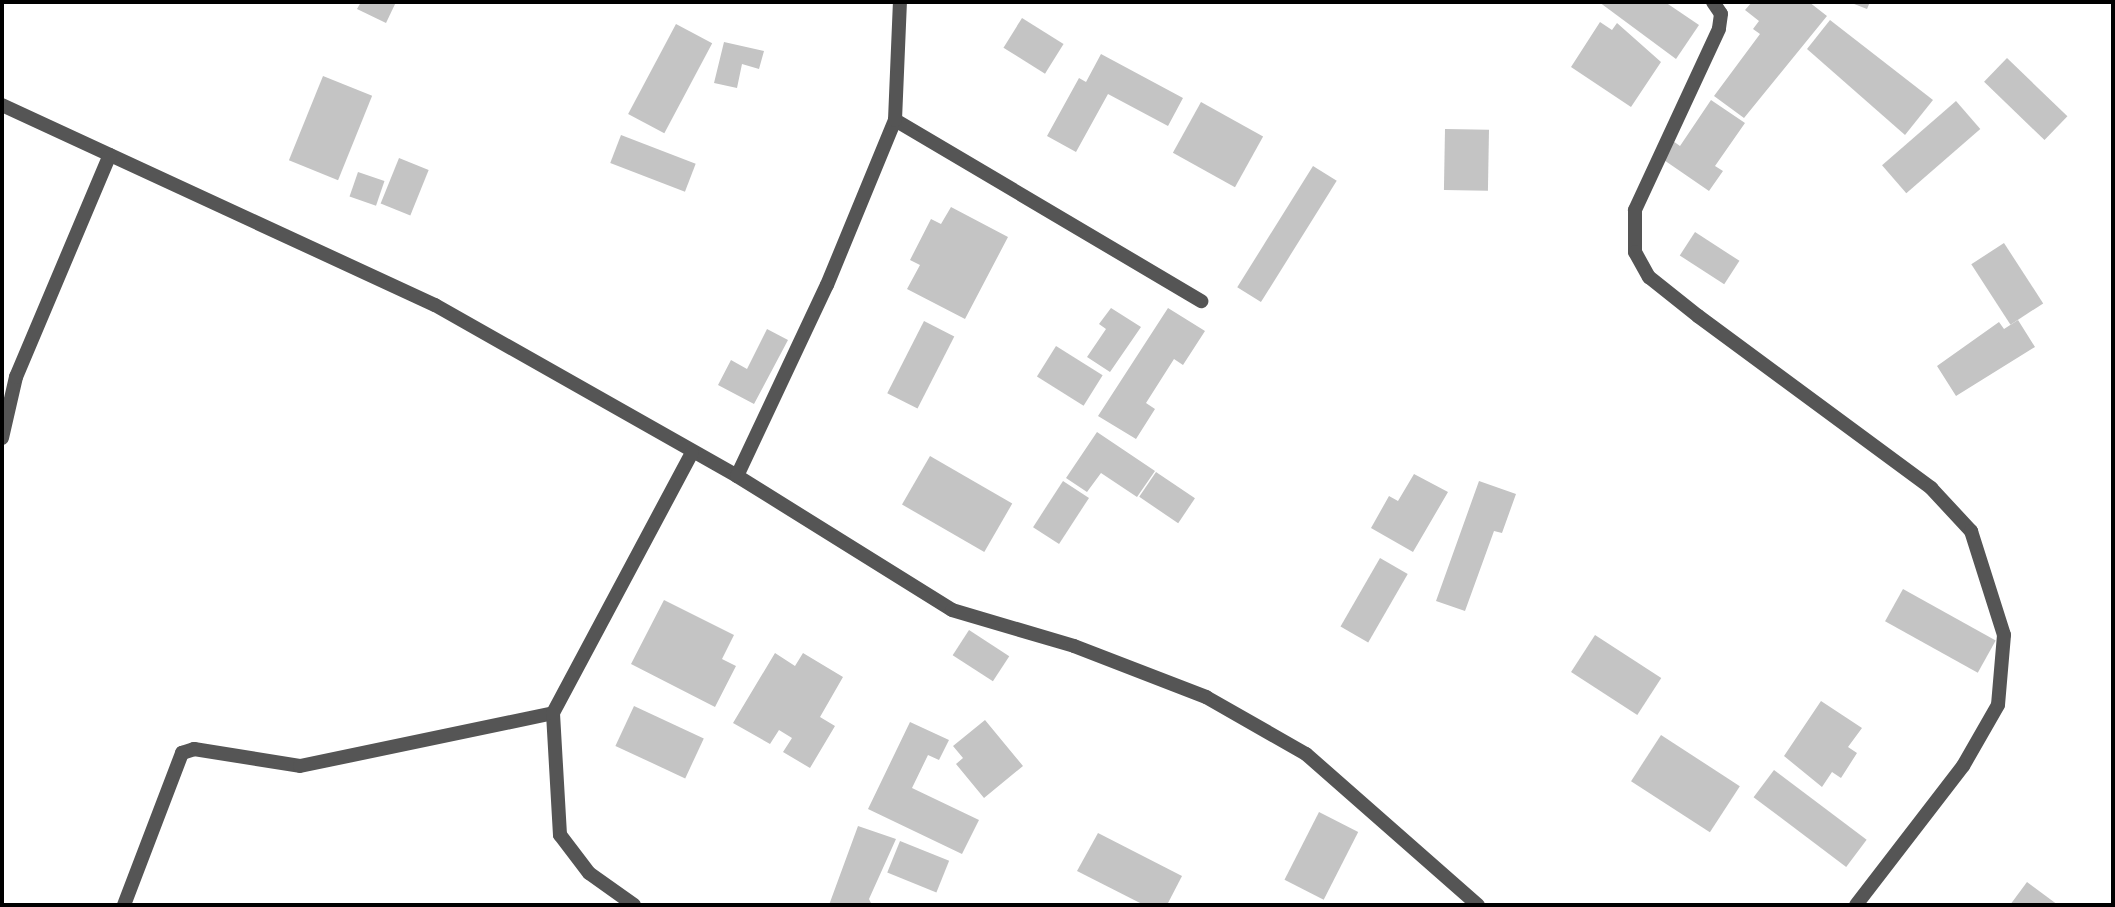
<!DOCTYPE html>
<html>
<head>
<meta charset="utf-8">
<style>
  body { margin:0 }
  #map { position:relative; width:2115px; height:907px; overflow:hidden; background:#fff; font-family:Lato,sans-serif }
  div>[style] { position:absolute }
  .building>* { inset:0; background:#c4c4c4; transform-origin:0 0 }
  .street>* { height:14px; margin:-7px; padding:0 7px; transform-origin:7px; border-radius:7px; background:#555 }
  span { translate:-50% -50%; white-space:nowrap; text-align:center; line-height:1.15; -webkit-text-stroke:5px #fff; paint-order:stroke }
  .frame { position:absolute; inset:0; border:4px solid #000; pointer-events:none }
</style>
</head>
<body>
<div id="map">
  <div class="building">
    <div style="clip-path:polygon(361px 2px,396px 2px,386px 23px,357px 9px)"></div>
    <div style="clip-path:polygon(1599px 2px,1665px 2px,1699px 25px,1676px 59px)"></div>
    <div style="clip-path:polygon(1752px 2px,1809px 2px,1827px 16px,1744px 118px,1714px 96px,1760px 34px,1753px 29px,1759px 21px,1745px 10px)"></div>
    <div style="clip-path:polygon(1849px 2px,1870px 2px,1867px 9px)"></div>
    <div style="left:1022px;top:18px;width:49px;height:35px;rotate:32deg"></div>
    <div style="clip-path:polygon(1830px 20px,1933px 100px,1905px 135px,1807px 49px)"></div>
    <div style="clip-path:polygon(1600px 22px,1612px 30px,1617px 23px,1661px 62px,1631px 107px,1571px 67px)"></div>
    <div style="left:676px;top:24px;width:41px;height:102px;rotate:28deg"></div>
    <div style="clip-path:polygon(724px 42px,764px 51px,759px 69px,742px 64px,737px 88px,714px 83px)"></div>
    <div style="clip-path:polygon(1101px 54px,1183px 98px,1168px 126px,1108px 94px,1076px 152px,1047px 136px,1079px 78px,1086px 82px)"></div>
    <div style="left:2007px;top:58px;width:84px;height:33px;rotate:44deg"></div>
    <div style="left:323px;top:76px;width:53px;height:91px;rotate:22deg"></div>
    <div style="clip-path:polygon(1711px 100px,1745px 123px,1715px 166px,1723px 171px,1709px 191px,1661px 158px,1673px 141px,1680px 146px)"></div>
    <div style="left:1956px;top:101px;width:37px;height:98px;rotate:49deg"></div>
    <div style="left:1201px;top:102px;width:71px;height:58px;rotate:29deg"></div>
    <div style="left:1445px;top:129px;width:44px;height:61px;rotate:1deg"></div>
    <div style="left:621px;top:135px;width:80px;height:30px;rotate:21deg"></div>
    <div style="left:399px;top:158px;width:32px;height:49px;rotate:22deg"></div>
    <div style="left:1313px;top:166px;width:28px;height:143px;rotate:32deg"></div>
    <div style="left:358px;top:172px;width:28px;height:26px;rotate:19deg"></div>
    <div style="clip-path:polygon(951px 207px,1008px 237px,965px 319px,907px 289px,920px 265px,910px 260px,931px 219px,941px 224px)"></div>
    <div style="left:1695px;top:232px;width:53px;height:28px;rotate:33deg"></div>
    <div style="left:2004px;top:243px;width:72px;height:39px;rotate:57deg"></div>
    <div style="clip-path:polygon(1111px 308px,1141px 327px,1110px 372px,1087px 357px,1106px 329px,1099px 324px)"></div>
    <div style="clip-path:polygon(1168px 308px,1205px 331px,1183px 365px,1174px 359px,1146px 403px,1155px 409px,1136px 439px,1098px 416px)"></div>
    <div style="clip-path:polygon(2018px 320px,2035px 347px,1956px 396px,1937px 366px,1999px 322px,2004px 329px)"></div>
    <div style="left:924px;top:321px;width:34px;height:81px;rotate:27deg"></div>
    <div style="clip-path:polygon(767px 329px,788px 340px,754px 404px,718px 385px,731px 360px,747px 369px)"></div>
    <div style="left:1056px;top:346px;width:55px;height:36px;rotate:32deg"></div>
    <div style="clip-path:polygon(1097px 432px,1155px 471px,1137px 497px,1101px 473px,1087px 492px,1066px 478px)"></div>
    <div style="left:930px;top:456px;width:95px;height:56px;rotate:30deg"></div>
    <div style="left:1156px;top:472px;width:47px;height:30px;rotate:34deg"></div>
    <div style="clip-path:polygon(1414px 474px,1448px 492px,1413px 552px,1371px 528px,1389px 496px,1398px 501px)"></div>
    <div style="left:1063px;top:481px;width:31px;height:55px;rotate:33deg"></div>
    <div style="clip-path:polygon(1479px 481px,1516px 494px,1502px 533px,1494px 531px,1465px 611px,1436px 601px)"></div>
    <div style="left:1380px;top:558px;width:32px;height:79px;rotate:30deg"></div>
    <div style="left:1903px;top:589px;width:106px;height:37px;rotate:29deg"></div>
    <div style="clip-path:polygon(664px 600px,734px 635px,722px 659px,736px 666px,715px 707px,631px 664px)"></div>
    <div style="left:969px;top:630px;width:48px;height:30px;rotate:33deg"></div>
    <div style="left:1595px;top:635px;width:79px;height:44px;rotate:33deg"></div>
    <div style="clip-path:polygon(775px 653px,795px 666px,803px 653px,843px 677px,820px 717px,835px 726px,810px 768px,783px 752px,792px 738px,779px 730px,770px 744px,733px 723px)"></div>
    <div style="clip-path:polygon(1821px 701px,1862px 728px,1848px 747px,1857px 753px,1841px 778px,1832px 772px,1822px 787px,1784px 756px)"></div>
    <div style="left:634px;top:706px;width:77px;height:44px;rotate:25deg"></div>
    <div style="clip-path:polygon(985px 720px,1023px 766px,984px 798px,956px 764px,963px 758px,953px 746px)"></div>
    <div style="clip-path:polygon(910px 722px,949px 740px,939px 760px,928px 755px,912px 788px,979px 820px,962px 854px,868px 809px)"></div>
    <div style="left:1661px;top:735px;width:94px;height:55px;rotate:33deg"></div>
    <div style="left:1774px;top:770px;width:116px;height:34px;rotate:37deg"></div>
    <div style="left:1319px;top:812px;width:44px;height:76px;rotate:27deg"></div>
    <div style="clip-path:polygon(858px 826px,896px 839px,869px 899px,872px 905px,829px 905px)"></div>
    <div style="clip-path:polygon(1098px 833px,1182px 876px,1167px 905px,1144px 905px,1077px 871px)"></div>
    <div style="left:900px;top:841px;width:53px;height:34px;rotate:22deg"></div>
    <div style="clip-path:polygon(2027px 882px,2058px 905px,2010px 905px)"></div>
  </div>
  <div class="street">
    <div style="left:1713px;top:2px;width:14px;rotate:56deg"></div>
    <div style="left:1721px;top:14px;width:15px;rotate:98deg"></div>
    <div style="left:1719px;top:29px;width:200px;rotate:114.9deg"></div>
    <div style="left:1635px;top:210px;width:42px;rotate:90deg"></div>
    <div style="left:1635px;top:252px;width:29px;rotate:61deg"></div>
    <div style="left:1649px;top:277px;width:63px;rotate:38.5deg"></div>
    <div style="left:1698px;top:316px;width:290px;rotate:36.4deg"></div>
    <div style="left:1931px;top:488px;width:59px;rotate:47.1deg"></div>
    <div style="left:1971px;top:531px;width:109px;rotate:72.4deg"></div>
    <div style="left:2004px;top:635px;width:70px;rotate:94.9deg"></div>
    <div style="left:1998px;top:705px;width:70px;rotate:119.8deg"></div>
    <div style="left:1963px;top:766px;width:175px;rotate:127.6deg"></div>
    <div style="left:2px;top:105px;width:477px;rotate:24.8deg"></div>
    <div style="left:435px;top:305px;width:347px;rotate:29.5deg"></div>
    <div style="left:737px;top:476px;width:253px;rotate:31.9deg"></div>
    <div style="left:952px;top:610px;width:127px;rotate:16.4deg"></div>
    <div style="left:1074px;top:646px;width:142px;rotate:21.1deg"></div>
    <div style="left:1206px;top:697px;width:115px;rotate:29.7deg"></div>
    <div style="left:1306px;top:754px;width:229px;rotate:41.3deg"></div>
    <div style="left:895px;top:120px;width:356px;rotate:30.6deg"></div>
    <div style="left:2px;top:438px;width:63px;rotate:-77.1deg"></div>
    <div style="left:16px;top:377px;width:241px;rotate:-67.1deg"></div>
    <div style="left:737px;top:476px;width:211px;rotate:-64.8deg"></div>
    <div style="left:827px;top:285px;width:178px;rotate:-67.6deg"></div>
    <div style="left:895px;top:120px;width:118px;rotate:-87.6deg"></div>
    <div style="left:124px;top:905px;width:163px;rotate:-69.1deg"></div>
    <div style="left:182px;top:753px;width:13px;rotate:-18deg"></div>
    <div style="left:194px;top:749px;width:107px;rotate:9.1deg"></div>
    <div style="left:300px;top:766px;width:258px;rotate:-11.8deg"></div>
    <div style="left:634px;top:905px;width:55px;rotate:-144.6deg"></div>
    <div style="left:589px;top:873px;width:48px;rotate:-127.3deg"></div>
    <div style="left:560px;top:835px;width:122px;rotate:-93.3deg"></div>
    <div style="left:553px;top:713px;width:295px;rotate:-61.9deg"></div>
  </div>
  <div class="frame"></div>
</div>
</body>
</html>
